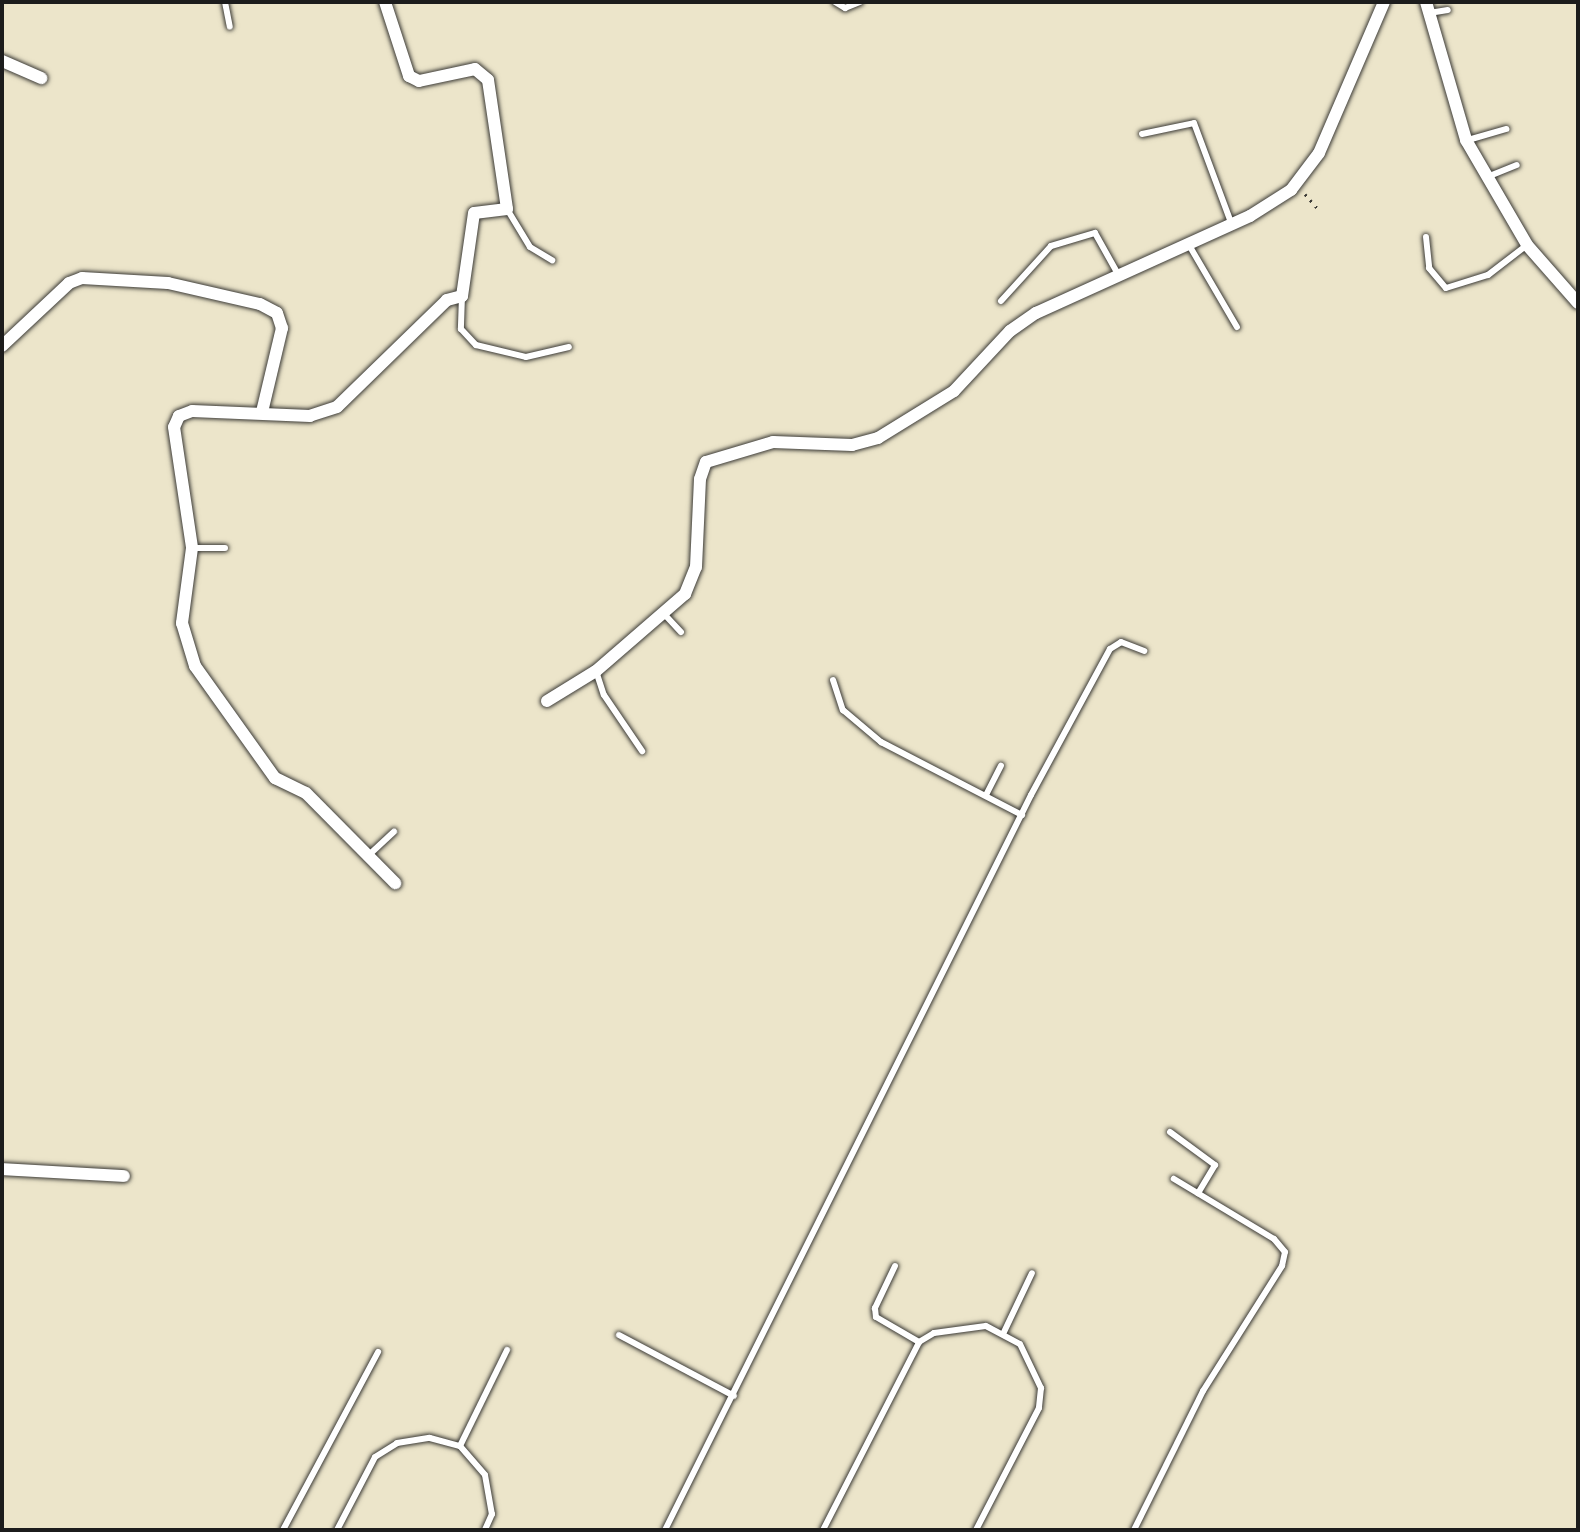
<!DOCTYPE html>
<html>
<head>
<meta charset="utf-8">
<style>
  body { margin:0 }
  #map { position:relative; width:1580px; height:1532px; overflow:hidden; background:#ece5ca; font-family:Pangolin,sans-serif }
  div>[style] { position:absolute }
  .path>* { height:3px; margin-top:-1.5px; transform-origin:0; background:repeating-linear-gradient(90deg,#3b3a36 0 2px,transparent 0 8px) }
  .roads { filter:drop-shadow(0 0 2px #3b3a36) drop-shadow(0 0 2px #3b3a36) }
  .lane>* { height:6px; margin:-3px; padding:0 3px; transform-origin:3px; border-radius:3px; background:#fff }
  .street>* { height:12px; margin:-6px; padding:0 6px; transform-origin:6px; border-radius:6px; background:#fff }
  span { translate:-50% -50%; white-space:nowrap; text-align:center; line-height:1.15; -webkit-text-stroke:6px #f6f6f2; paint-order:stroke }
  .frame { position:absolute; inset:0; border:4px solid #1c1c1c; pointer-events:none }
</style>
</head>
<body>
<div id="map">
  <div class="path">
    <div style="left:1305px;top:194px;width:20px;rotate:49deg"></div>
  </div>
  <div class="roads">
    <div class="lane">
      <div style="left:225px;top:2px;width:25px;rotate:79deg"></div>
      <div style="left:835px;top:2px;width:12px;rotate:31deg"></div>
      <div style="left:845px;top:8px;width:16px;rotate:-22deg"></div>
      <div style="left:1429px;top:13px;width:19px;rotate:-9deg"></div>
      <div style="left:1142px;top:134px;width:53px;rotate:-11.9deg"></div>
      <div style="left:1194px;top:123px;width:109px;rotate:69.6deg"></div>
      <div style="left:1468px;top:140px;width:40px;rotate:-16deg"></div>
      <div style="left:1487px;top:177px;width:32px;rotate:-22deg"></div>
      <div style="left:507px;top:209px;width:44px;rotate:58.8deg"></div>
      <div style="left:530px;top:247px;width:26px;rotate:31deg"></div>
      <div style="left:1426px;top:237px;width:31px;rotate:84deg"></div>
      <div style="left:1429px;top:268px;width:26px;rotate:50deg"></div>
      <div style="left:1446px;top:288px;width:44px;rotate:-17.2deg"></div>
      <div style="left:1488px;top:275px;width:49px;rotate:-37.6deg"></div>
      <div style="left:1189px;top:245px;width:95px;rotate:59.7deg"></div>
      <div style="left:462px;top:296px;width:33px;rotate:92deg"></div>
      <div style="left:461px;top:329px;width:22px;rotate:47deg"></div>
      <div style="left:476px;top:345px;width:51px;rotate:13.5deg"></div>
      <div style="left:526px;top:357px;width:44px;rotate:-13.1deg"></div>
      <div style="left:1001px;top:301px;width:74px;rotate:-47.7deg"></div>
      <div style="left:1051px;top:246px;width:46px;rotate:-16.5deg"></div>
      <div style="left:1095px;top:233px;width:49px;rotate:60.8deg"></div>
      <div style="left:192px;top:548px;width:33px"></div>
      <div style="left:666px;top:616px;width:22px;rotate:47deg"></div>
      <div style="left:596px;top:671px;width:25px;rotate:72deg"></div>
      <div style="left:604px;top:695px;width:68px;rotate:55.8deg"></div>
      <div style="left:833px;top:680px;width:32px;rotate:72deg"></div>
      <div style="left:843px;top:710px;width:50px;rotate:40.1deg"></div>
      <div style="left:881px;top:742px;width:159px;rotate:27.4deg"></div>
      <div style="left:986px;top:795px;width:33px;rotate:-63deg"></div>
      <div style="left:370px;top:854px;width:33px;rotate:-43deg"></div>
      <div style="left:1170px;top:1132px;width:56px;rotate:36.3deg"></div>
      <div style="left:1215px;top:1165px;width:33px;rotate:121deg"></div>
      <div style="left:895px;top:1266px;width:47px;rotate:115.5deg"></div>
      <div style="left:875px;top:1308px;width:9px;rotate:84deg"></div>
      <div style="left:876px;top:1317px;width:50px;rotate:30.2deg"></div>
      <div style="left:1004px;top:1332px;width:65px;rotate:-64.6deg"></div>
      <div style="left:619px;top:1335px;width:130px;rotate:27.9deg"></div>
      <div style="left:460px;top:1446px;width:107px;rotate:-63.9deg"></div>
      <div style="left:283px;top:1530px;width:202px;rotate:-61.9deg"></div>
      <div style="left:337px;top:1530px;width:82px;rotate:-62.5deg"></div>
      <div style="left:375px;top:1457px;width:26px;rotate:-32deg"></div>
      <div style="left:397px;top:1443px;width:33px;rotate:-9deg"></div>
      <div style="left:430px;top:1438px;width:31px;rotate:15deg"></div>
      <div style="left:460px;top:1446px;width:38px;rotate:49deg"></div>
      <div style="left:485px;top:1475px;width:40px;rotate:80deg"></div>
      <div style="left:492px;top:1514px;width:17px;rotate:114deg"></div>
      <div style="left:665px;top:1530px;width:821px;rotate:-63.53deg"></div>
      <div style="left:1031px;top:795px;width:166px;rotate:-61.6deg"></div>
      <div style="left:1110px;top:649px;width:13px;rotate:-32deg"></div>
      <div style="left:1121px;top:642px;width:25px;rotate:21deg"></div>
      <div style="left:823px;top:1530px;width:211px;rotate:-62.9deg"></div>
      <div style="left:919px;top:1342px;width:17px;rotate:-31deg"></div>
      <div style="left:934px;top:1333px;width:52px;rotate:-7.7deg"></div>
      <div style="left:986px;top:1326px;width:38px;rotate:28deg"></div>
      <div style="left:1020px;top:1344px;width:49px;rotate:64.5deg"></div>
      <div style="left:1041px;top:1388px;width:20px;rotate:96deg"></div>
      <div style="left:1039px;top:1408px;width:137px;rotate:117.3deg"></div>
      <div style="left:1134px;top:1530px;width:155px;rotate:-63.6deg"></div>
      <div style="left:1203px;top:1391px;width:148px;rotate:-57.7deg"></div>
      <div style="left:1282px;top:1266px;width:14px;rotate:-78deg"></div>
      <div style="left:1285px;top:1252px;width:17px;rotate:-130deg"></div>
      <div style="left:1274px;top:1239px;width:117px;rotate:-149deg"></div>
    </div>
    <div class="street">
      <div style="left:385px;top:2px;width:78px;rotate:72deg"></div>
      <div style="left:409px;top:76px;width:11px;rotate:27deg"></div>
      <div style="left:419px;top:81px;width:57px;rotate:-12.1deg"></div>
      <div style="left:475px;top:69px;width:17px;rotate:40deg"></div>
      <div style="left:488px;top:80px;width:130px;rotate:81.6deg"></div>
      <div style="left:507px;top:209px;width:33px;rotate:173deg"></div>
      <div style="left:474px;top:213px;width:84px;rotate:98.2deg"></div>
      <div style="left:462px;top:296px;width:16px;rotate:165deg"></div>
      <div style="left:447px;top:300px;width:153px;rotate:135.8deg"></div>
      <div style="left:337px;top:407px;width:28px;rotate:162deg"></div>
      <div style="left:310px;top:416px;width:118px;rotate:-177.6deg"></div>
      <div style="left:192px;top:411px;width:14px;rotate:159deg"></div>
      <div style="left:179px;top:416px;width:12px;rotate:114deg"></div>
      <div style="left:174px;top:427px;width:122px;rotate:81.5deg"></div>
      <div style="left:192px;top:548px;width:76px;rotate:97.6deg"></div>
      <div style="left:182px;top:623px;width:45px;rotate:73.2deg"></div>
      <div style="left:195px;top:666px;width:138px;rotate:54.5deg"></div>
      <div style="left:275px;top:778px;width:34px;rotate:26deg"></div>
      <div style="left:306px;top:793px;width:127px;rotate:45.3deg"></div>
      <div style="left:1426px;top:2px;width:144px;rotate:73.8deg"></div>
      <div style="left:1466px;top:140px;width:121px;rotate:59.8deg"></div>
      <div style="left:1527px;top:245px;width:77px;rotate:48.7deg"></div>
      <div style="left:2px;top:61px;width:43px;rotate:23.6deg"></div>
      <div style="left:2px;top:346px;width:92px;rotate:-43.2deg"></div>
      <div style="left:69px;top:283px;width:14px;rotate:-21deg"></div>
      <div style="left:82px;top:278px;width:86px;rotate:3.3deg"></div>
      <div style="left:168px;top:283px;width:94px;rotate:12.9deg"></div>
      <div style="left:260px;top:304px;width:19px;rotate:28deg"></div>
      <div style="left:277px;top:313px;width:16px;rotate:72deg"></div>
      <div style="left:282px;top:328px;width:86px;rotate:103.4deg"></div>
      <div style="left:547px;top:701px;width:57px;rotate:-31.5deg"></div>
      <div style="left:596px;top:671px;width:118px;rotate:-40.9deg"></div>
      <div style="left:685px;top:594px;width:29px;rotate:-68deg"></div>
      <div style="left:696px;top:567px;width:88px;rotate:-87.4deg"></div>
      <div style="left:700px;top:479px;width:18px;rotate:-71deg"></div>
      <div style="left:706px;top:462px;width:70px;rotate:-16.6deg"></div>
      <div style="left:773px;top:442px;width:79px;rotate:2.2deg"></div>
      <div style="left:852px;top:445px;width:27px;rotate:-15deg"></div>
      <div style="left:878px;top:438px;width:89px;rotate:-31.7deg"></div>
      <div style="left:954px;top:391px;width:82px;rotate:-47deg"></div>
      <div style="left:1010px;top:331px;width:32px;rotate:-35deg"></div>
      <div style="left:1036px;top:313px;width:235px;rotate:-24.4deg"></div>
      <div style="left:1250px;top:216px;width:49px;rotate:-32.4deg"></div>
      <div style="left:1291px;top:190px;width:46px;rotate:-52.9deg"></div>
      <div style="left:1319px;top:153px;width:164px;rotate:-66.7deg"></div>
      <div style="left:2px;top:1169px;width:122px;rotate:3.3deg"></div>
    </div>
  </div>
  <div class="frame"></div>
</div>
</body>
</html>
